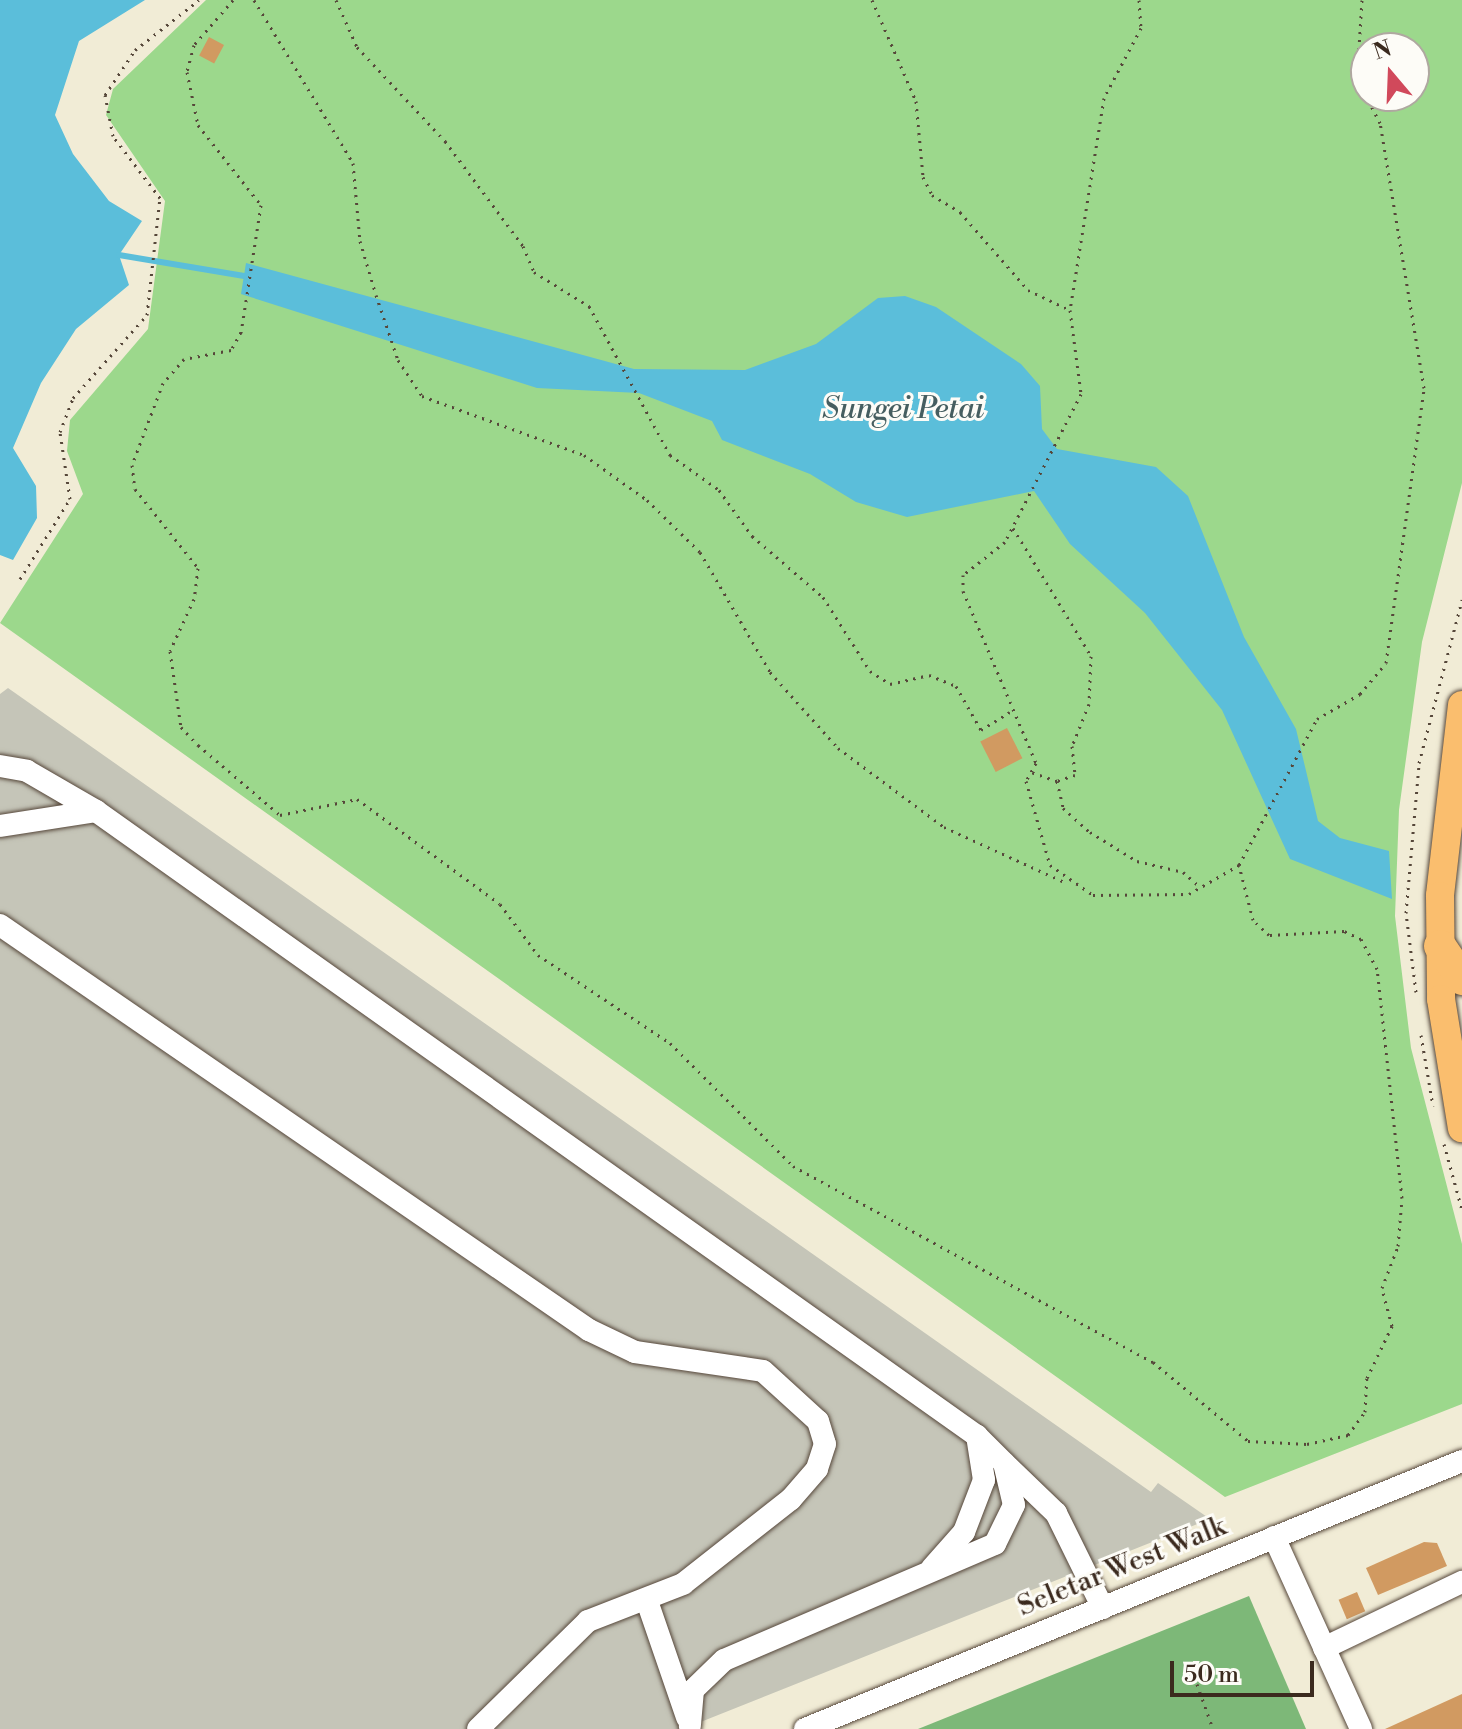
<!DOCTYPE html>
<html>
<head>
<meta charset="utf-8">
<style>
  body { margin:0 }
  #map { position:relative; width:1462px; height:1729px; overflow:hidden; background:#f1ecd6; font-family:"Libre Bodoni",serif }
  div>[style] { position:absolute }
  .industrial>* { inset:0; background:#c5c5b8 }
  .green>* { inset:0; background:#9cd88c }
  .forest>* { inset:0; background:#7db878 }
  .water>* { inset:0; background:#5bbeda }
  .stream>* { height:6px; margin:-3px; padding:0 3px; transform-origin:3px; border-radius:3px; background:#5bbeda }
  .building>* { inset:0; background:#d19a61; transform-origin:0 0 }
  .path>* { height:3px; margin-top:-1.5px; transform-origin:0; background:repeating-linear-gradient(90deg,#56473a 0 2px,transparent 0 8px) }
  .roads { filter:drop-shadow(0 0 2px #56473a) drop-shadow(0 0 2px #56473a) }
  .minor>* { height:22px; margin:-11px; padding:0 11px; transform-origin:11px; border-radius:11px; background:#fff }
  .major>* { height:28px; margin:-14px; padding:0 14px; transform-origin:14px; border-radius:14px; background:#fabe6e }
  .highway>* { height:32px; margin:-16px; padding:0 16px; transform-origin:16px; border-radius:16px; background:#fabe6e }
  span { translate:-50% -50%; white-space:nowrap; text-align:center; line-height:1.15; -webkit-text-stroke:6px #fdfcf7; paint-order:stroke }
  .street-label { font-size:28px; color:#3b2a1e }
  .water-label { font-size:30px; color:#465e60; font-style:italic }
  .north { position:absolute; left:1350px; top:32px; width:80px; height:80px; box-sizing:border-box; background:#fdfcf7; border:2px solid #afa8a0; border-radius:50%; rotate:341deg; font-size:22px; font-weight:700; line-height:32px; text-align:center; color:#3b2a1e }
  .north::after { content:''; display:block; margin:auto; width:28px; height:36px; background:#d1495b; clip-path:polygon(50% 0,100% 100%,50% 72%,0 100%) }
  .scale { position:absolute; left:1170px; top:1661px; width:144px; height:36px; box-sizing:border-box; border:4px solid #3b2a1e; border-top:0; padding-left:10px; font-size:24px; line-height:28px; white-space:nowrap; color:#3b2a1e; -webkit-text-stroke:6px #fdfcf7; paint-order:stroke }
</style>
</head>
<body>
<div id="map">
  <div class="industrial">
    <div style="clip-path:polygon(8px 688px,1151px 1492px,1158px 1483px,1210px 1519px,683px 1729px,0 1729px,0 694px)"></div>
  </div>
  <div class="green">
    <div style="clip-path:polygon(evenodd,206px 0,1462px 0,1462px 483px,1422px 642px,1399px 810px,1395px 916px,1411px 1048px,1462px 1244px,1462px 1404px,1225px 1497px,0 623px,83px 494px,67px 451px,70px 420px,148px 329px,165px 201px,106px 115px,113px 89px,206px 0,1366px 48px,1414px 48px,1414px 96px,1366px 96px,1366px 48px)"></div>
  </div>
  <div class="forest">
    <div style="clip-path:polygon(1249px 1596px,1306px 1729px,918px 1729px)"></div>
  </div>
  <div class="water">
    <div style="clip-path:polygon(0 0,145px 0,79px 41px,55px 115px,73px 154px,109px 201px,142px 221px,119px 255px,129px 285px,76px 329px,41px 383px,13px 448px,36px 486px,37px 518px,13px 560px,0 555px)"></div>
    <div style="clip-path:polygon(246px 263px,634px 369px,745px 370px,816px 344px,878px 298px,905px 296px,936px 307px,1021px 364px,1040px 386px,1042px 429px,1057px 449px,1156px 467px,1188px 496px,1244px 637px,1296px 729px,1318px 821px,1340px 838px,1389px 851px,1392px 899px,1290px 859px,1222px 710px,1145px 613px,1070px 544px,1034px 491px,907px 517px,856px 502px,810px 474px,722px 440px,712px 421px,639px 393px,537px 388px,241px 294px)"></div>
  </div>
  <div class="stream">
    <div style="left:119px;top:255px;width:127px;rotate:9.5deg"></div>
  </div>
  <div class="building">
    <div style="left:209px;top:37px;width:17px;height:21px;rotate:28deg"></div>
    <div style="left:1007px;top:728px;width:34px;height:30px;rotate:63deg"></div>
    <div style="clip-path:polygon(1424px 1542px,1437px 1543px,1447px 1566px,1378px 1595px,1366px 1568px)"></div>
    <div style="left:1357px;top:1592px;width:21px;height:20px;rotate:67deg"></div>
    <div style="clip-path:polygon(1462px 1694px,1462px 1729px,1385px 1729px)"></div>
  </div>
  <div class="path">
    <div style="left:233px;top:0;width:60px;rotate:130.9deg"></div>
    <div style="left:194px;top:45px;width:28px;rotate:105deg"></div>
    <div style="left:187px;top:72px;width:54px;rotate:78.3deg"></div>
    <div style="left:198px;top:125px;width:102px;rotate:51.8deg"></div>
    <div style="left:261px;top:205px;width:129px;rotate:98.9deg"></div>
    <div style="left:241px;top:332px;width:21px;rotate:119deg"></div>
    <div style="left:231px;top:350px;width:48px;rotate:169.2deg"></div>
    <div style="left:184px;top:359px;width:32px;rotate:131deg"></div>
    <div style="left:163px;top:383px;width:88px;rotate:110.7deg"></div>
    <div style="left:132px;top:465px;width:24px;rotate:83deg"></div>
    <div style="left:135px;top:489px;width:101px;rotate:51.4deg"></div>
    <div style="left:198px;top:568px;width:31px;rotate:97deg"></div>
    <div style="left:194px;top:599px;width:57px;rotate:114.8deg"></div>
    <div style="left:170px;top:651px;width:77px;rotate:81.8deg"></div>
    <div style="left:181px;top:727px;width:25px;rotate:47deg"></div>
    <div style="left:198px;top:745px;width:108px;rotate:40.5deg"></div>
    <div style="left:280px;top:815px;width:79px;rotate:-11.7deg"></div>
    <div style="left:357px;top:799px;width:177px;rotate:36.3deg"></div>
    <div style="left:500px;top:904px;width:64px;rotate:53.3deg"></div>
    <div style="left:538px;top:955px;width:159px;rotate:33.7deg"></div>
    <div style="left:670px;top:1043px;width:174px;rotate:45deg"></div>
    <div style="left:793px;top:1166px;width:410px;rotate:28.6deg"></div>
    <div style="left:1153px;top:1362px;width:124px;rotate:39.7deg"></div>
    <div style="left:1248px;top:1441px;width:59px;rotate:2.9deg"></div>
    <div style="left:1307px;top:1444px;width:42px;rotate:-12.4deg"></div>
    <div style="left:1348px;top:1435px;width:29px;rotate:-54deg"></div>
    <div style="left:1365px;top:1412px;width:34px;rotate:-87deg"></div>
    <div style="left:1367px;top:1378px;width:58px;rotate:-64.3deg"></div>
    <div style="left:1392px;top:1326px;width:39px;rotate:-105deg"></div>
    <div style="left:1382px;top:1288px;width:45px;rotate:-69.1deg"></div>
    <div style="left:1398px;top:1246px;width:48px;rotate:-85.2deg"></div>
    <div style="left:1402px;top:1198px;width:230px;rotate:-96.2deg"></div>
    <div style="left:1377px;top:969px;width:34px;rotate:-118deg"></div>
    <div style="left:1361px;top:939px;width:19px;rotate:-155deg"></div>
    <div style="left:1344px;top:931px;width:75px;rotate:176.9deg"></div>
    <div style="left:1269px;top:935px;width:22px;rotate:-137deg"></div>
    <div style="left:1253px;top:920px;width:57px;rotate:-104.3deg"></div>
    <div style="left:254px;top:0;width:191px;rotate:58.7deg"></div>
    <div style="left:353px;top:163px;width:78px;rotate:84.9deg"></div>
    <div style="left:360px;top:241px;width:56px;rotate:73.5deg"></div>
    <div style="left:376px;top:295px;width:69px;rotate:71.3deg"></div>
    <div style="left:398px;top:360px;width:43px;rotate:56.3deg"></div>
    <div style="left:422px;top:396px;width:172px;rotate:20deg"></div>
    <div style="left:584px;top:455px;width:77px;rotate:35.5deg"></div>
    <div style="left:647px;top:500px;width:74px;rotate:44.5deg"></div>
    <div style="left:700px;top:552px;width:139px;rotate:59.7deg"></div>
    <div style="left:770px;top:672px;width:102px;rotate:48.2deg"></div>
    <div style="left:838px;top:748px;width:132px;rotate:36.7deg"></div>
    <div style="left:944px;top:827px;width:132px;rotate:24.6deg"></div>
    <div style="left:336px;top:0;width:51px;rotate:65.9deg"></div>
    <div style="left:357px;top:47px;width:129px;rotate:46.9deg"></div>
    <div style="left:445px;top:141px;width:131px;rotate:53.4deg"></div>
    <div style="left:523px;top:246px;width:28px;rotate:67deg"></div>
    <div style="left:534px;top:272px;width:65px;rotate:31.7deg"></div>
    <div style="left:589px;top:306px;width:170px;rotate:61.5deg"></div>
    <div style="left:670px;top:455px;width:60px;rotate:35.5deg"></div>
    <div style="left:719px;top:490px;width:57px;rotate:54.3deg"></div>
    <div style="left:752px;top:536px;width:94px;rotate:40.7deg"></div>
    <div style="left:823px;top:597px;width:88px;rotate:57.6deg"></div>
    <div style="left:870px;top:671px;width:24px;rotate:33deg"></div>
    <div style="left:890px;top:684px;width:40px;rotate:-13deg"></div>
    <div style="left:929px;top:675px;width:29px;rotate:22deg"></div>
    <div style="left:956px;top:686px;width:51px;rotate:60.4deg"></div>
    <div style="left:981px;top:730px;width:34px;rotate:-32deg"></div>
    <div style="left:872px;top:0;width:110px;rotate:66.5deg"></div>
    <div style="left:916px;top:101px;width:76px;rotate:84.7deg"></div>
    <div style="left:923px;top:177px;width:20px;rotate:63deg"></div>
    <div style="left:932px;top:195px;width:33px;rotate:31deg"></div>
    <div style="left:960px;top:212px;width:103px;rotate:48.9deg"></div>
    <div style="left:1028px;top:290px;width:47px;rotate:25.5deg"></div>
    <div style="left:1139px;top:0;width:28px;rotate:86deg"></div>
    <div style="left:1141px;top:28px;width:79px;rotate:117.9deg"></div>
    <div style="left:1104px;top:98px;width:215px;rotate:99.1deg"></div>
    <div style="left:1070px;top:310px;width:85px;rotate:82.5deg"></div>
    <div style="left:1081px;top:394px;width:166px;rotate:117.2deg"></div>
    <div style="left:1005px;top:542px;width:53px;rotate:141.8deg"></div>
    <div style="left:963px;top:575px;width:16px;rotate:90deg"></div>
    <div style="left:963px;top:591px;width:187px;rotate:67deg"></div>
    <div style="left:1036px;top:763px;width:21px;rotate:119deg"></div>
    <div style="left:1026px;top:781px;width:87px;rotate:74.1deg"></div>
    <div style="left:1050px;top:865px;width:52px;rotate:34.9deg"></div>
    <div style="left:1093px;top:895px;width:96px;rotate:-0.6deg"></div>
    <div style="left:1189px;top:894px;width:58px;rotate:-30.1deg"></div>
    <div style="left:1239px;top:865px;width:166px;rotate:-61.9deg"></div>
    <div style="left:1317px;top:719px;width:50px;rotate:-30.2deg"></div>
    <div style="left:1360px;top:694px;width:40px;rotate:-50deg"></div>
    <div style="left:1386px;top:663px;width:278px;rotate:-82.1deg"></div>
    <div style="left:1424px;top:388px;width:269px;rotate:-99.4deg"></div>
    <div style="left:1380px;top:123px;width:30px;rotate:-117deg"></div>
    <div style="left:1362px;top:0;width:79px;rotate:93.6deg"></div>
    <div style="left:1357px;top:79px;width:18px;rotate:61deg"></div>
    <div style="left:1013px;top:528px;width:150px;rotate:58.6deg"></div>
    <div style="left:1091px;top:656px;width:48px;rotate:92.4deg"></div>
    <div style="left:1089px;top:704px;width:45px;rotate:112deg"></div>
    <div style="left:1072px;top:746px;width:29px;rotate:84deg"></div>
    <div style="left:1075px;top:775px;width:19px;rotate:162deg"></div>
    <div style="left:1057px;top:781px;width:28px;rotate:-161deg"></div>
    <div style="left:20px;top:579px;width:94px;rotate:-58deg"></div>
    <div style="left:70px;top:499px;width:68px;rotate:-98.5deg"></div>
    <div style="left:60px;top:432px;width:36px;rotate:-69deg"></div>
    <div style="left:73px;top:398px;width:111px;rotate:-48.3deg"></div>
    <div style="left:147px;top:315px;width:118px;rotate:-83.7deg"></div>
    <div style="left:160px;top:198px;width:78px;rotate:-127.2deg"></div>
    <div style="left:113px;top:136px;width:42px;rotate:-101deg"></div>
    <div style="left:105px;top:95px;width:54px;rotate:-56.3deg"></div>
    <div style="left:135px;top:50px;width:81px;rotate:-38deg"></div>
    <div style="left:1057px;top:781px;width:28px;rotate:77deg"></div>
    <div style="left:1063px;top:808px;width:36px;rotate:42deg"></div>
    <div style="left:1090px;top:832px;width:55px;rotate:31.7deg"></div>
    <div style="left:1137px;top:861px;width:47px;rotate:13.4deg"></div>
    <div style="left:1183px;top:872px;width:23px;rotate:41deg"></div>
    <div style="left:1416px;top:992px;width:80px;rotate:-97.2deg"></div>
    <div style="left:1406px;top:913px;width:151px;rotate:-85deg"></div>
    <div style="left:1419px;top:763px;width:169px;rotate:-75.2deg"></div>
    <div style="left:1421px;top:1035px;width:72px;rotate:80.4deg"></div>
    <div style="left:1444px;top:1144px;width:68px;rotate:74.7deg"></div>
    <div style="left:1197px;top:1684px;width:48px;rotate:70.4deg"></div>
  </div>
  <div class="roads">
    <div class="minor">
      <div style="left:0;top:766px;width:27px;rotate:10deg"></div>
      <div style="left:27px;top:771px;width:80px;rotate:30.1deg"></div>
      <div style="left:96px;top:811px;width:1080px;rotate:35.35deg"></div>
      <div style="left:977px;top:1436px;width:38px;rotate:45deg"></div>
      <div style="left:1004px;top:1463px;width:43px;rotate:76.6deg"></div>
      <div style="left:1014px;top:1505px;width:43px;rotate:116deg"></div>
      <div style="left:995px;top:1544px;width:295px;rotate:156.8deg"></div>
      <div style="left:724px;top:1660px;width:43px;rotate:135.9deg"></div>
      <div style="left:693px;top:1690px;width:36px;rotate:95deg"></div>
      <div style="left:0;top:826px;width:97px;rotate:-8.9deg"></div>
      <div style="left:0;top:925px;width:715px;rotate:34.51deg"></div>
      <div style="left:589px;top:1330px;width:51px;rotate:25.6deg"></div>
      <div style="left:635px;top:1352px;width:129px;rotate:8.4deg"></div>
      <div style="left:763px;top:1371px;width:74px;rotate:42.3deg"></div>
      <div style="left:818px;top:1421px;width:24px;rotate:73deg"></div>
      <div style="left:825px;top:1444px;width:26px;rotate:108deg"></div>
      <div style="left:817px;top:1469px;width:40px;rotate:131deg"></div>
      <div style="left:791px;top:1499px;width:137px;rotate:141.8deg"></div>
      <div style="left:683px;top:1584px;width:102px;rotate:158.7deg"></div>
      <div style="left:588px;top:1621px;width:154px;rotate:135.5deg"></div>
      <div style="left:1005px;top:1464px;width:71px;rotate:43.9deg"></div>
      <div style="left:1056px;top:1513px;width:106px;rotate:63.7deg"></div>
      <div style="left:1274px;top:1537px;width:211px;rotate:65.6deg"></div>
      <div style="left:932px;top:1568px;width:48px;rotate:-48.4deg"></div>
      <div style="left:964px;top:1532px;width:56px;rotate:-69deg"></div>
      <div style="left:984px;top:1480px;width:45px;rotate:-99deg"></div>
      <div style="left:647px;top:1601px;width:123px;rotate:71deg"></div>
      <div style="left:1324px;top:1648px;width:153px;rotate:-25.6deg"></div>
      <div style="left:805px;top:1729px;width:710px;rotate:-22.19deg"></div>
    </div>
    <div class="major">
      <div style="left:1462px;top:705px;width:192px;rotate:96.6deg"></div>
      <div style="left:1440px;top:896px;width:103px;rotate:89.4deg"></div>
      <div style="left:1441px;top:999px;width:131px;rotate:80.8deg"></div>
    </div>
    <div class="highway">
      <div style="left:1440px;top:946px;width:40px;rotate:56deg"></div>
    </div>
  </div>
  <div class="street-label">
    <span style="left:1122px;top:1567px;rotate:-22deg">Seletar West Walk</span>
  </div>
  <div class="water-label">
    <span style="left:903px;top:409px">Sungei Petai</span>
  </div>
  <div class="north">N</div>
  <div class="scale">50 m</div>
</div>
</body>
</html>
